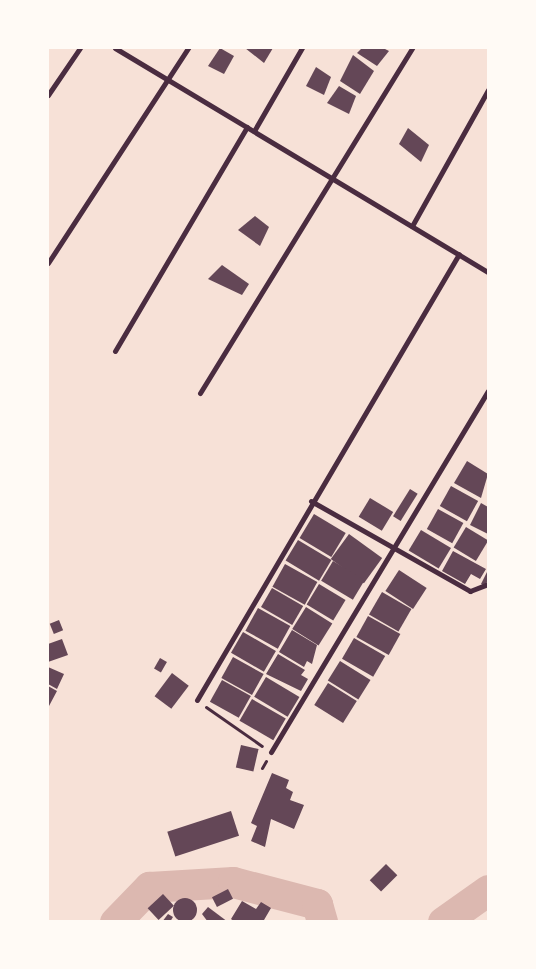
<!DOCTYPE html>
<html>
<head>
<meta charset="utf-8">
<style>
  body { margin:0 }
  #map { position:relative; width:536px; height:969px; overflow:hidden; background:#f7e1d7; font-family:"PT Sans Narrow",sans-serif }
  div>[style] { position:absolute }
  .river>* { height:31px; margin:-15.5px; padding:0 15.5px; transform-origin:15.5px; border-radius:15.5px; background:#dcb8b0 }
  .building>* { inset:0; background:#644757; transform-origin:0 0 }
  .round { border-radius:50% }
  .path>* { height:3px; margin:-1.5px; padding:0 1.5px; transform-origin:1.5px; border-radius:1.5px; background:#4a2c40 }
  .minor>* { height:5px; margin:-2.5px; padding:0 2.5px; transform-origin:2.5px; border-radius:2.5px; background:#4a2c40 }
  span { translate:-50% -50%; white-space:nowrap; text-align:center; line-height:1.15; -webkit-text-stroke:4px #fffaf5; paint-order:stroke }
  .frame { position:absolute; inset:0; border:49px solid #fffaf5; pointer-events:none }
</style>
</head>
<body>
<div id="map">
  <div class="river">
    <div style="left:115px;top:922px;width:49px;rotate:-45.8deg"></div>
    <div style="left:149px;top:887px;width:84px;rotate:-3.4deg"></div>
    <div style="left:233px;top:882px;width:87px;rotate:14.7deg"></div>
    <div style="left:317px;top:904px;width:19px;rotate:74deg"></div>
    <div style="left:443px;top:922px;width:55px;rotate:-35.4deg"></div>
  </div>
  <div class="building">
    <div style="clip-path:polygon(220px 48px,234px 56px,224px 74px,208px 66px)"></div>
    <div style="clip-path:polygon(245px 48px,273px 48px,264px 63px)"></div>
    <div style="clip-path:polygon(362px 48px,383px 48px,389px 51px,377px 66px,357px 53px)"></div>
    <div style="clip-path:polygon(353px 55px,374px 71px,360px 94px,340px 81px)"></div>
    <div style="clip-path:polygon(316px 67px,331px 77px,324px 95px,306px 86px)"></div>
    <div style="clip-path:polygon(339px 86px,356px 96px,349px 114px,327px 103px)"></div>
    <div style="clip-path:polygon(408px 128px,429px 145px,421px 162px,399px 144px)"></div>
    <div style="clip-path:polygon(255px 216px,269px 227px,260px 246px,238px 230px)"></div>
    <div style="clip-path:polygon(222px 265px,249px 284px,242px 295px,208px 279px)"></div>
    <div style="clip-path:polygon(467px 461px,488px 474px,481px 498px,454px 483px)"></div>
    <div style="left:451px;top:486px;width:31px;height:23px;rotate:29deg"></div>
    <div style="left:410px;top:489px;width:9px;height:32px;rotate:32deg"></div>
    <div style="left:370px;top:498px;width:27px;height:22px;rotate:31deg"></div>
    <div style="clip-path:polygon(481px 503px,488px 507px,488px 534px,470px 525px)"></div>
    <div style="left:438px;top:509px;width:29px;height:23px;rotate:29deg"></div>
    <div style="left:314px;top:514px;width:37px;height:28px;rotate:31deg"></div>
    <div style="left:466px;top:527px;width:26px;height:24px;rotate:31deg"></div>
    <div style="left:421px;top:530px;width:35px;height:24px;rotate:31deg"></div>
    <div style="left:349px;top:534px;width:41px;height:31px;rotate:36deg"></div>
    <div style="left:298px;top:540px;width:39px;height:24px;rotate:31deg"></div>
    <div style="clip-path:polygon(453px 551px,486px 569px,480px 579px,471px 574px,465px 584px,442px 571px)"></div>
    <div style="left:333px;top:561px;width:37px;height:23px;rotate:31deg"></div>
    <div style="left:285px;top:564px;width:37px;height:26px;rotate:29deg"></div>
    <div style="left:399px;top:570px;width:33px;height:25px;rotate:33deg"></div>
    <div style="clip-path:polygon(488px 570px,488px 580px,485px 586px,481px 584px)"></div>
    <div style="left:319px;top:584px;width:31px;height:24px;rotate:31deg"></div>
    <div style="left:272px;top:588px;width:36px;height:22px;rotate:30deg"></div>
    <div style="left:382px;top:592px;width:34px;height:26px;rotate:30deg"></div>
    <div style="left:306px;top:607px;width:31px;height:26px;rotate:32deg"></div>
    <div style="left:258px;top:608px;width:37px;height:26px;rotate:29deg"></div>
    <div style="left:368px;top:616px;width:37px;height:24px;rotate:29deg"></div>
    <div style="left:59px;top:620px;width:11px;height:10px;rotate:68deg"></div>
    <div style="clip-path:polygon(292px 630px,317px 645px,312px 664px,307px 661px,304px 667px,279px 652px)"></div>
    <div style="left:243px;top:632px;width:38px;height:24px;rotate:30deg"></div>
    <div style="left:354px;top:638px;width:36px;height:24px;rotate:30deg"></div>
    <div style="clip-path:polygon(62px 639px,68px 655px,48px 662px,48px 644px)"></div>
    <div style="clip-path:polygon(278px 654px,305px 670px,301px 675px,308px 679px,301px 691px,266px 674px)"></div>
    <div style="left:233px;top:657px;width:35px;height:24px;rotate:29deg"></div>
    <div style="left:160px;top:658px;width:8px;height:12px;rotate:30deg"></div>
    <div style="left:340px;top:661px;width:36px;height:23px;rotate:32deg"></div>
    <div style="clip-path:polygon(48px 667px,64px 674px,57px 689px,48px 684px)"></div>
    <div style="left:172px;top:673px;width:21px;height:29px;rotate:37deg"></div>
    <div style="left:266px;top:677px;width:39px;height:23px;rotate:31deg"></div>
    <div style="left:222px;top:680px;width:33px;height:25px;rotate:29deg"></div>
    <div style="left:328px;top:683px;width:34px;height:26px;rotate:32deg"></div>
    <div style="clip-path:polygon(48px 686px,57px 691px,49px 706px,48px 705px)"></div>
    <div style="left:252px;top:699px;width:39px;height:25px;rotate:30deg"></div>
    <div style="left:241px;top:745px;width:18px;height:23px;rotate:13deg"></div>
    <div style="clip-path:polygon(272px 773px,289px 780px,286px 788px,293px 792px,290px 800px,304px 805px,294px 829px,271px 819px,265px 847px,251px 841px,257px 826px,251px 823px)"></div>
    <div style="left:231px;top:811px;width:26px;height:67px;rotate:72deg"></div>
    <div style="left:386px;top:864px;width:16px;height:23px;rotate:45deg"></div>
    <div style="left:228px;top:889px;width:11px;height:18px;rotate:63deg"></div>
    <div style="left:163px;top:894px;width:16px;height:21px;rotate:47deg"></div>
    <div class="round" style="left:173px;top:898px;width:24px;height:24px"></div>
    <div style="clip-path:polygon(242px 901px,256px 909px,261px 902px,271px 908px,264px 920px,235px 922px,231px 919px)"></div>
    <div style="clip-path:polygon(208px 907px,228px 922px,208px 922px,202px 914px)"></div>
    <div style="clip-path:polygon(168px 914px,173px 917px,170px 922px,162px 922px)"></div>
  </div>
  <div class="path">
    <div style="left:206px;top:707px;width:68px;rotate:34.9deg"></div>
    <div style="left:262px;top:768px;width:8px;rotate:-60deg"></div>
  </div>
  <div class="minor">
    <div style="left:115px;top:48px;width:435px;rotate:31deg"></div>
    <div style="left:48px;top:95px;width:57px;rotate:-55.8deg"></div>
    <div style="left:254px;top:131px;width:96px;rotate:-60deg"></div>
    <div style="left:412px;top:226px;width:156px;rotate:-60.8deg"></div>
    <div style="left:48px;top:263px;width:257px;rotate:-56.9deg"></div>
    <div style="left:115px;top:351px;width:260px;rotate:-59.5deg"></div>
    <div style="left:200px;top:393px;width:405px;rotate:-58.4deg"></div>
    <div style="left:311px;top:501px;width:183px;rotate:29.5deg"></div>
    <div style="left:470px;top:591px;width:19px;rotate:-21deg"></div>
    <div style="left:197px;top:700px;width:517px;rotate:-59.57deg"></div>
    <div style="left:271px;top:752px;width:421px;rotate:-59deg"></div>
  </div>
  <div class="frame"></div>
</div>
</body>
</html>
